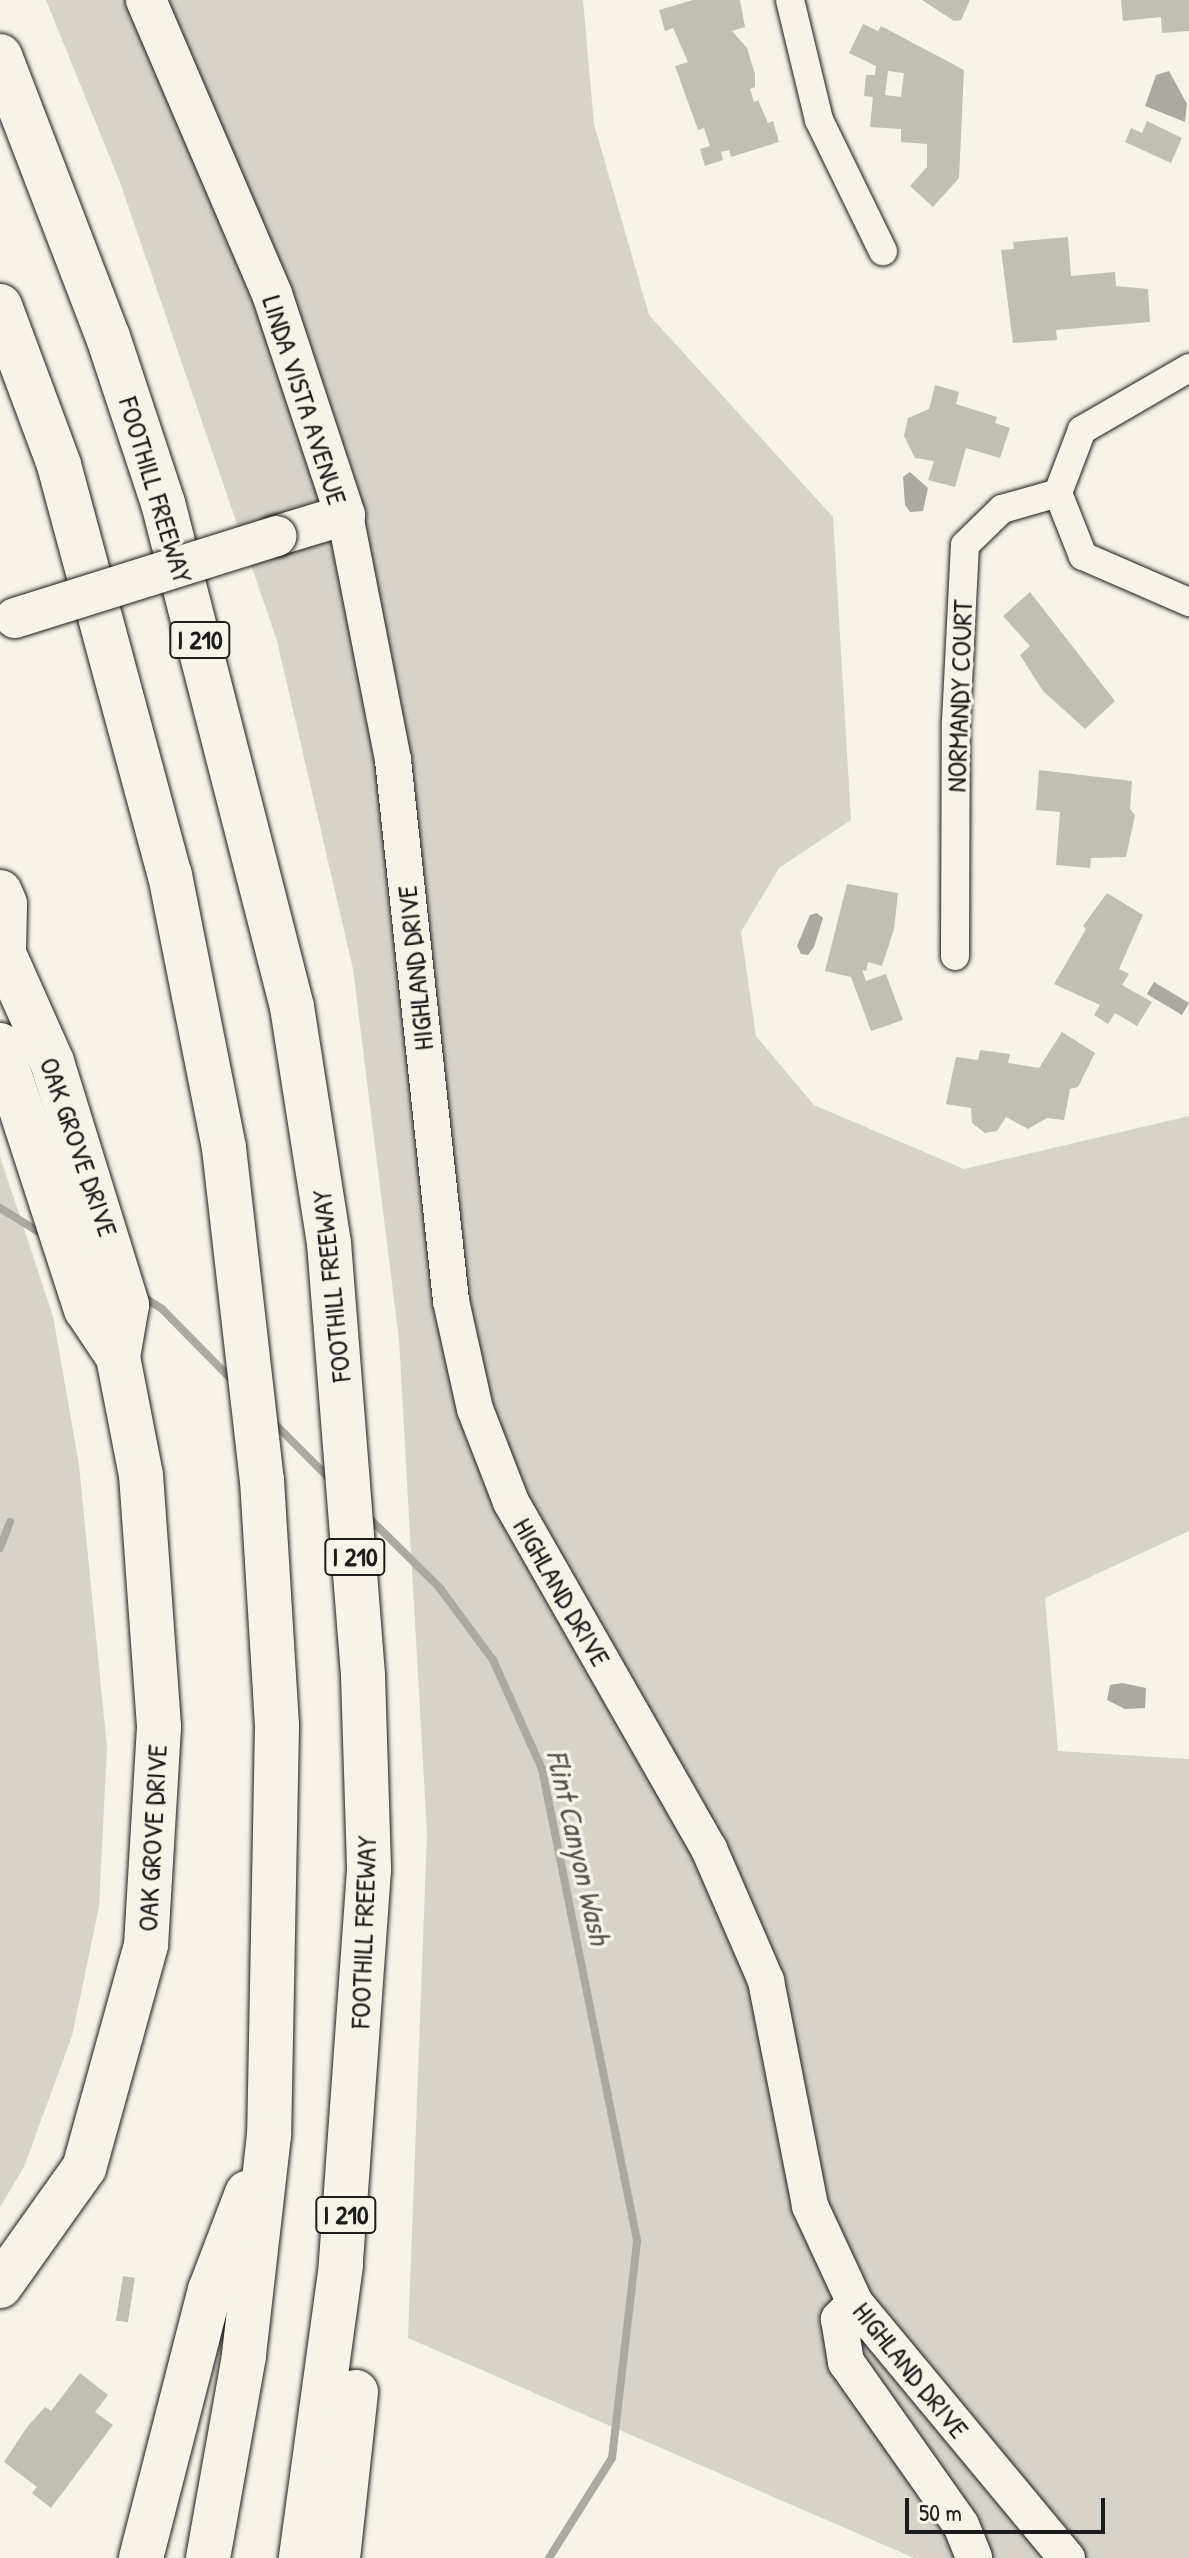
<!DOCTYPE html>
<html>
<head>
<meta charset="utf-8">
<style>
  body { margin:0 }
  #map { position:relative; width:1189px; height:2558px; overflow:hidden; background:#f7f3e8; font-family:"Patrick Hand",sans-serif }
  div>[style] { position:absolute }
  .green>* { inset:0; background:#d7d3cb }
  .water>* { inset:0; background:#aca9a2; transform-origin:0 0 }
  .stream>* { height:8px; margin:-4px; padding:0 4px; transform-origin:4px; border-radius:4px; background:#aca9a2 }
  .building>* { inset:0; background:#c0beb5; transform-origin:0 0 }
  .roads { filter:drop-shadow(0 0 2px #1c1c1c) drop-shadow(0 0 2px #1c1c1c) }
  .minor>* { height:28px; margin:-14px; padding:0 14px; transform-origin:14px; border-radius:14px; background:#f7f3e8 }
  .tertiary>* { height:36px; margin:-18px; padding:0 18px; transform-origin:18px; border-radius:18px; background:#f7f3e8 }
  .secondary>* { height:40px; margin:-20px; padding:0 20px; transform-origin:20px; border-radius:20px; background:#f7f3e8 }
  .primary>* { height:44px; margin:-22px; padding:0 22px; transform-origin:22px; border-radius:22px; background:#f7f3e8 }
  .motorway>* { height:44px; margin:-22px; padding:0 22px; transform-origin:22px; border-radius:22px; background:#f7f3e8 }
  .bridges { filter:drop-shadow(0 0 2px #1c1c1c) drop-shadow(0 0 2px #1c1c1c) }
  .secondary-bridge>* { height:40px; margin:-20px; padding:0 20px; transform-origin:20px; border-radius:20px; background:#f7f3e8 }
  span { translate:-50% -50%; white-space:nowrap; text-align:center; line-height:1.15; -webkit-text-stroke:7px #f7f3e8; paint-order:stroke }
  .shield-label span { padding:2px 6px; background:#f7f3e8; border:2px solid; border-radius:6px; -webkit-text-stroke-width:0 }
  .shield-label { font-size:26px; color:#1c1c1c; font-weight:700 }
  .street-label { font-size:28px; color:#1c1c1c }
  .water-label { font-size:30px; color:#565452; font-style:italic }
  .scale { position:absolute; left:905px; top:2498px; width:200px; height:36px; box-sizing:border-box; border:4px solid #1c1c1c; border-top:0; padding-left:10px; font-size:24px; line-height:28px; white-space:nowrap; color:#1c1c1c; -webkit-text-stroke:6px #f7f3e8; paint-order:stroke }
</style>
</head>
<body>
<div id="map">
  <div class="green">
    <div style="clip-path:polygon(46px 0,583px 0,594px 124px,649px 315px,833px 517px,851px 820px,779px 868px,741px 932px,756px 1036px,814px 1105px,964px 1169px,1189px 1116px,1189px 1531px,1045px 1598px,1058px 1751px,1189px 1759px,1189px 2558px,914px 2558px,408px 2338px,427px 1834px,399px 1340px,353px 969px,277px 641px,121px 185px)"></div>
    <div style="clip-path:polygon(0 1156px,53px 1316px,79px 1465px,107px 1748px,99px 1907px,72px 2036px,24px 2167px,0 2207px)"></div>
  </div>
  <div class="water">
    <div style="clip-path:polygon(1169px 71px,1187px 104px,1185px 122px,1145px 106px,1156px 75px)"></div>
    <div style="clip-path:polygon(910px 472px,928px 488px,923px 511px,910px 512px,905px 505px,903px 477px)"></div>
    <div style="clip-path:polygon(817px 913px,823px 918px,814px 947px,808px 955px,801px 954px,797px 946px,810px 915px)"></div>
    <div style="left:1154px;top:982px;width:41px;height:14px;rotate:31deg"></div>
    <div style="clip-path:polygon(1122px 1683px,1146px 1688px,1145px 1708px,1125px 1709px,1107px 1700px,1110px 1685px)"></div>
  </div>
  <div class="stream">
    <div style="left:0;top:1208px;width:55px;rotate:31.7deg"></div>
    <div style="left:140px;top:1295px;width:26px;rotate:32deg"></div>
    <div style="left:162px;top:1309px;width:104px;rotate:45.4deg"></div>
    <div style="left:270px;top:1419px;width:86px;rotate:45deg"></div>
    <div style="left:366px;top:1515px;width:103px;rotate:44.6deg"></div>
    <div style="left:439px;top:1587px;width:91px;rotate:53.5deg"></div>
    <div style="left:493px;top:1660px;width:120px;rotate:65.8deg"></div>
    <div style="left:542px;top:1769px;width:482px;rotate:78.6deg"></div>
    <div style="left:637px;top:2242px;width:217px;rotate:96.6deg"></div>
    <div style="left:612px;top:2458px;width:118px;rotate:122.2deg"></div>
    <div style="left:0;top:1548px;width:28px;rotate:-69deg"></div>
  </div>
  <div class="building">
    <div style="clip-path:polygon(693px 0,740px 0,745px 27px,732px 31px,747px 48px,755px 74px,755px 87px,750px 89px,754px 102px,758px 100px,768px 123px,773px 121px,779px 142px,731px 157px,729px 150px,721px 152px,723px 160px,705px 166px,700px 149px,710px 146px,704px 128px,698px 130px,675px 66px,688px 62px,673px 28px,665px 31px,659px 10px)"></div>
    <div style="clip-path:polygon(922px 0,970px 0,961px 20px,954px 21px)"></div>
    <div style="clip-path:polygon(1121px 0,1189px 0,1189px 31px,1162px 33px,1161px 17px,1123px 21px)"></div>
    <div style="clip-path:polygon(evenodd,863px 24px,878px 31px,881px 26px,964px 70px,959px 178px,933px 207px,910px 186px,927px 167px,927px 144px,901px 142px,901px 129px,870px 127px,873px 97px,864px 96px,866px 75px,875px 75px,876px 66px,849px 53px,863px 24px,888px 71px,904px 73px,901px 97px,885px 95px,888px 71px)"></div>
    <div style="clip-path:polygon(1147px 121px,1182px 138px,1171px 163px,1125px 142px,1131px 128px,1142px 133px)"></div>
    <div style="clip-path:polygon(1068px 237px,1071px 276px,1115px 272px,1116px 286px,1148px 289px,1150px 322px,1056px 330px,1057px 340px,1013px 343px,1001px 250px,1014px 249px,1013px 242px)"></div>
    <div style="clip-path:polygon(935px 385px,959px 392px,956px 404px,997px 417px,995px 423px,1010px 428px,1000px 458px,966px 448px,955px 487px,928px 480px,934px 461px,915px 458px,904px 436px,908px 418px,929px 409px)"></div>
    <div style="clip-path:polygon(1030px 592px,1115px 701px,1085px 729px,1043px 691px,1020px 655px,1030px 646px,1003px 616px)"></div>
    <div style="clip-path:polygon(1039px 770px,1132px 781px,1130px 809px,1135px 815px,1126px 857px,1091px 858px,1090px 868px,1056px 865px,1060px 812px,1036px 810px)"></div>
    <div style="clip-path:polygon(847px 884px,898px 893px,894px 929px,882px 966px,868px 962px,866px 971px,862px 970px,866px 981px,886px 974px,903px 1020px,871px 1031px,851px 977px,825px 971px)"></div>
    <div style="clip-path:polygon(1107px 893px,1143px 915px,1119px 969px,1129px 974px,1122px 985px,1152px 1002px,1137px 1026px,1115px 1013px,1108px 1024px,1094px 1015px,1100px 1005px,1054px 984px,1086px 929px,1083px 926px)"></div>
    <div style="clip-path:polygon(1062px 1032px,1095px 1053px,1078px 1087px,1070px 1089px,1064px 1120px,1047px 1118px,1028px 1129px,1006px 1117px,997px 1131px,985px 1133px,972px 1123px,971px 1108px,946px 1104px,956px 1057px,978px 1060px,980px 1050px,1010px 1054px,1008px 1063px,1039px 1068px)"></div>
    <div style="left:123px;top:2276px;width:12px;height:45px;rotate:9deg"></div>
    <div style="clip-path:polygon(80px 2373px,108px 2395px,95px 2412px,113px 2425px,51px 2508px,32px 2493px,37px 2487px,4px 2462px,27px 2427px,45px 2407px,51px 2411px)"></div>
  </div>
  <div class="roads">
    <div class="minor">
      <div style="left:790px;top:0;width:123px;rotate:76.4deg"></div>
      <div style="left:819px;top:120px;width:146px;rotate:64deg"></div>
      <div style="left:1189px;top:368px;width:124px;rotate:149.9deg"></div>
      <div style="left:1082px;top:430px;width:67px;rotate:110.9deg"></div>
      <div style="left:1058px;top:493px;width:68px;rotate:68.4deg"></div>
      <div style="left:1083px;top:556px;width:116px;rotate:23.5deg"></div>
      <div style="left:955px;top:956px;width:234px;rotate:-89.8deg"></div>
      <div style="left:956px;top:722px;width:177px;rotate:-87.1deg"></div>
      <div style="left:965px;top:545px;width:52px;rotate:-44.2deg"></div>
      <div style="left:1002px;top:509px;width:58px;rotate:-15.9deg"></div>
    </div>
    <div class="tertiary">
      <div style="left:345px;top:515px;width:250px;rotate:78.9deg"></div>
      <div style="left:393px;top:760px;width:544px;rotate:83.88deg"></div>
      <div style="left:451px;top:1301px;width:111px;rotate:77.5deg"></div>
      <div style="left:475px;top:1409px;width:100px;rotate:68.8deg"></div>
      <div style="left:511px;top:1502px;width:400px;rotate:60.3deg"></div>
      <div style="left:709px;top:1849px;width:144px;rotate:66.6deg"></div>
      <div style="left:766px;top:1981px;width:229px;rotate:78.9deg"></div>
      <div style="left:810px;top:2206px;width:107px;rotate:65.1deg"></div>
      <div style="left:855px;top:2303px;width:332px;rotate:50.3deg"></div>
      <div style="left:855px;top:2303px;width:23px;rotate:135deg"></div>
      <div style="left:839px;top:2319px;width:44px;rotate:80.8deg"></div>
      <div style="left:846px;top:2362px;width:199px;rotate:54.8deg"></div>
      <div style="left:961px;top:2525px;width:35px;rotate:68deg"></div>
    </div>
    <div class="secondary">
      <div style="left:146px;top:0;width:320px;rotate:66.8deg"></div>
      <div style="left:272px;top:294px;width:233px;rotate:71.7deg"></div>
      <div style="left:345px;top:515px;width:72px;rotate:163.1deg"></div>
    </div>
    <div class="primary">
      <div style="left:0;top:892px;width:13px;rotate:67deg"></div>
      <div style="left:5px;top:904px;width:48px;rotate:91.2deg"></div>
      <div style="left:0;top:945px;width:128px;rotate:66deg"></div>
      <div style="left:52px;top:1062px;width:254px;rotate:72.8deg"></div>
      <div style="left:127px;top:1305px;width:53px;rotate:99.8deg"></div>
      <div style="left:118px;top:1357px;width:120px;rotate:79deg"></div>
      <div style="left:141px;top:1475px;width:253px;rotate:85.9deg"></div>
      <div style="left:159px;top:1727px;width:218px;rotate:93.4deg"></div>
      <div style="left:146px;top:1945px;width:231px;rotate:105.5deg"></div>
      <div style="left:84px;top:2168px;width:145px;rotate:125.4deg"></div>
      <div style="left:0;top:1045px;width:278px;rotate:72deg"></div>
      <div style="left:86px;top:1309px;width:58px;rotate:56.3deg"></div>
    </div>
    <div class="motorway">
      <div style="left:0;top:56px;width:301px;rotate:69deg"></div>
      <div style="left:108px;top:337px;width:175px;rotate:71.7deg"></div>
      <div style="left:163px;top:503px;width:520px;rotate:75.64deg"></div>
      <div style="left:292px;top:1007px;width:239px;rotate:81.1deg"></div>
      <div style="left:329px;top:1243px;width:434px;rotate:85.5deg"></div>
      <div style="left:363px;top:1676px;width:194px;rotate:88.2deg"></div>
      <div style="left:369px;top:1870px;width:396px;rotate:94.1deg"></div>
      <div style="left:341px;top:2265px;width:296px;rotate:97.8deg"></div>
      <div style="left:0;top:306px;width:170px;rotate:69.6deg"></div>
      <div style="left:59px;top:465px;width:425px;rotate:74.9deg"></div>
      <div style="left:170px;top:875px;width:278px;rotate:78.8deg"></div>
      <div style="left:224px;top:1148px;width:334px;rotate:83.5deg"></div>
      <div style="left:262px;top:1480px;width:246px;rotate:86.5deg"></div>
      <div style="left:277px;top:1726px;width:409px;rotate:91.1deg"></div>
      <div style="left:269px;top:2135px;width:222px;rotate:96.5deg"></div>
      <div style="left:244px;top:2356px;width:205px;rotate:100.1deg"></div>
      <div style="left:141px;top:2558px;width:277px;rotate:-75.6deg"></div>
      <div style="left:210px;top:2290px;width:104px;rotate:-69.1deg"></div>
      <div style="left:338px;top:2558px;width:167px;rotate:-83.8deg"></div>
    </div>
  </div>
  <div class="bridges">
    <div class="secondary-bridge">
      <div style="left:15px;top:618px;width:274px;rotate:-17.4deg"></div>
    </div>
  </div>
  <div class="shield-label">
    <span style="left:200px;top:640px">I 210</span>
    <span style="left:355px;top:1557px">I 210</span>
    <span style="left:346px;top:2215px">I 210</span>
  </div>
  <div class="street-label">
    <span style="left:305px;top:400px;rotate:72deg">LINDA VISTA AVENUE</span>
    <span style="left:156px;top:490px;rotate:73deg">FOOTHILL FREEWAY</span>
    <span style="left:959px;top:696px;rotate:-88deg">NORMANDY COURT</span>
    <span style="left:415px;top:968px;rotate:-96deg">HIGHLAND DRIVE</span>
    <span style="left:79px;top:1147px;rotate:71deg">OAK GROVE DRIVE</span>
    <span style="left:331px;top:1286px;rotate:-96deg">FOOTHILL FREEWAY</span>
    <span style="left:562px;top:1592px;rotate:60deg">HIGHLAND DRIVE</span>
    <span style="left:152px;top:1838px;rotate:-87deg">OAK GROVE DRIVE</span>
    <span style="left:363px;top:1932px;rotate:-88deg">FOOTHILL FREEWAY</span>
    <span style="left:911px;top:2370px;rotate:51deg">HIGHLAND DRIVE</span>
  </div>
  <div class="water-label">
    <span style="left:579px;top:1847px;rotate:77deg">Flint Canyon Wash</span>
  </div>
  <div class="scale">50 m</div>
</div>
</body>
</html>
